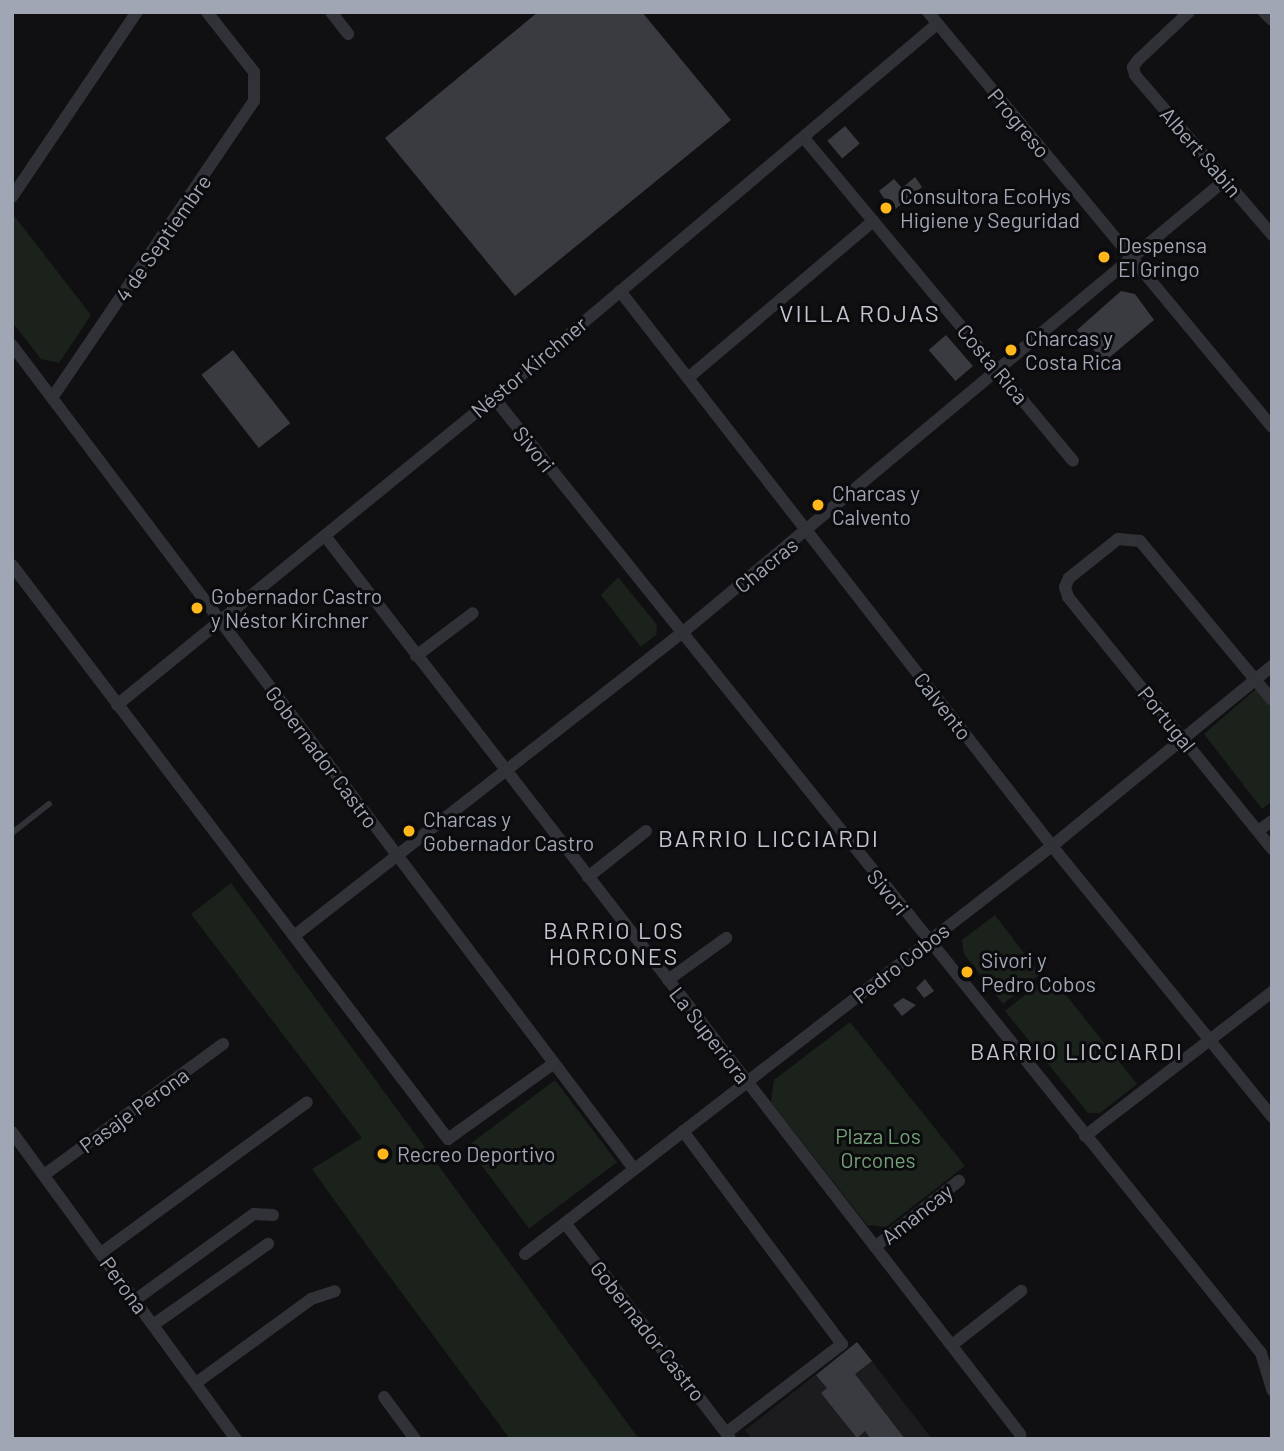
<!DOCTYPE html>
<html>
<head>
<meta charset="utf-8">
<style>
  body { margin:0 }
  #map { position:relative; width:1284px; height:1451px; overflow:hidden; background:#101012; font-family:Barlow,sans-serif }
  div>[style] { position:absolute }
  .built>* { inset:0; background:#1c1c1f }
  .green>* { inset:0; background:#1a221b; transform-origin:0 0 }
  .building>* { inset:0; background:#3a3b40; transform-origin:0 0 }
  .lane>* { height:6px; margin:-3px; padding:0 3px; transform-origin:3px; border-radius:3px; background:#313237 }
  .street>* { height:12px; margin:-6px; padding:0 6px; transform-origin:6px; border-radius:6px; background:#313237 }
  .dots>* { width:19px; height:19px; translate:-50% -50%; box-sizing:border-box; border:4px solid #0b0b0d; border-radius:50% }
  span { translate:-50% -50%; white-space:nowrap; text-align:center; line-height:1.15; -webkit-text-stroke:6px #0b0b0d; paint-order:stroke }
  .street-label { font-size:21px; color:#a0a6b4 }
  .poi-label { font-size:21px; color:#a0a6b4 }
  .left { translate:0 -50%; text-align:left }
  .park-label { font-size:21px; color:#75a179 }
  .neighbourhood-label { font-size:23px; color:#c2c5d0; letter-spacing:2px }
  .quarter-label { font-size:24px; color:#c2c5d0; letter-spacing:2px }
  .frame { position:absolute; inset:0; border:14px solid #a0a6b4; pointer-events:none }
</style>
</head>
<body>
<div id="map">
  <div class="built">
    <div style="clip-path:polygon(857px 1342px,932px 1439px,752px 1439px,745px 1430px)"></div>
  </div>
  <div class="green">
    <div style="clip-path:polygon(12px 213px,91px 315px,59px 363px,41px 359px,12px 322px)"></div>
    <div style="clip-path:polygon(618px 577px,657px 625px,656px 635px,641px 647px,601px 595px)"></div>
    <div style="clip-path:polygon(1256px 689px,1272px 709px,1272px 801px,1262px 809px,1204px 734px)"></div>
    <div style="clip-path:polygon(231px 883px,639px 1439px,510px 1439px,373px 1254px,312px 1169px,362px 1138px,191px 914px)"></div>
    <div style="clip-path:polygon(995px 915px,1040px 974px,1003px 1004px,964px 954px,962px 940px)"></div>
    <div style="clip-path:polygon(1050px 975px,1137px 1084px,1100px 1113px,1088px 1113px,1005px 1011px)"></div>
    <div style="clip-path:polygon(850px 1022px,965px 1166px,886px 1227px,867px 1225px,771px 1102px,774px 1080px)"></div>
    <div style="left:555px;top:1080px;width:103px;height:110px;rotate:53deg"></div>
  </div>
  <div class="building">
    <div style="clip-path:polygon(538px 12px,642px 12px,731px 120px,515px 296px,385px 138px)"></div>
    <div style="left:845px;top:126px;width:23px;height:23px;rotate:50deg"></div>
    <div style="clip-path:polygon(915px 177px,922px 187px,893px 211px,879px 191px,894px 179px,902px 188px)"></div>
    <div style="clip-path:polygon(1121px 291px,1135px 294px,1154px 320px,1104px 362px,1077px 330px)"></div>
    <div style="left:946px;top:335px;width:41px;height:23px;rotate:49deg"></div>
    <div style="left:233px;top:350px;width:93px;height:40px;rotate:52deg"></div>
    <div style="clip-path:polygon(925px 979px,934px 991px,924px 998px,916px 988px)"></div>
    <div style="clip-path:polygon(903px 998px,916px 1005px,902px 1016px,893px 1005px)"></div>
    <div style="clip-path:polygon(857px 1342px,872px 1361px,855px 1374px,905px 1439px,871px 1439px,865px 1431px,857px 1438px,821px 1393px,827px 1388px,816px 1375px)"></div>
  </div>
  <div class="lane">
    <div style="left:12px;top:833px;width:47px;rotate:-38.1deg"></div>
  </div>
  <div class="street">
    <div style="left:331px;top:12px;width:28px;rotate:52deg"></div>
    <div style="left:928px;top:12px;width:539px;rotate:50.34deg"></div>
    <div style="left:1189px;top:12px;width:70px;rotate:136.7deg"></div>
    <div style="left:1138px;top:60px;width:9px;rotate:126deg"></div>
    <div style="left:1133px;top:67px;width:8px;rotate:76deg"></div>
    <div style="left:1135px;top:75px;width:211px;rotate:49.4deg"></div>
    <div style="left:1264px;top:12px;width:11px;rotate:45deg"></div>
    <div style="left:804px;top:138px;width:420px;rotate:50.2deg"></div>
    <div style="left:12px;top:197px;width:223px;rotate:-56deg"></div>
    <div style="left:620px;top:291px;width:703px;rotate:52.1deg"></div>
    <div style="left:1052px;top:846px;width:349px;rotate:50.9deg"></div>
    <div style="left:12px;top:345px;width:1032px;rotate:52.95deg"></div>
    <div style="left:688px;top:378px;width:243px;rotate:-40.3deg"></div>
    <div style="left:52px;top:398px;width:359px;rotate:-55.8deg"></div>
    <div style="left:254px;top:101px;width:29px;rotate:-90deg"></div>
    <div style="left:254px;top:72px;width:76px;rotate:-128.1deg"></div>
    <div style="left:494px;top:398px;width:1225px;rotate:51.23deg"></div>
    <div style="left:1261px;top:1353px;width:39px;rotate:73deg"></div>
    <div style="left:325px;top:536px;width:1136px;rotate:52.26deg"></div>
    <div style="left:12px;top:565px;width:721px;rotate:52.78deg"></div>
    <div style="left:448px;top:1139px;width:130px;rotate:-35.6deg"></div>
    <div style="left:416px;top:656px;width:71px;rotate:-37deg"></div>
    <div style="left:1272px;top:700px;width:207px;rotate:-129.7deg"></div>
    <div style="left:1140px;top:541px;width:22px;rotate:-175deg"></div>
    <div style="left:1118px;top:539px;width:63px;rotate:141.5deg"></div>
    <div style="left:1069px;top:578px;width:10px;rotate:114deg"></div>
    <div style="left:1065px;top:587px;width:10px;rotate:73deg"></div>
    <div style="left:1068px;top:597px;width:324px;rotate:51deg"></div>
    <div style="left:117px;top:705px;width:486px;rotate:-39.2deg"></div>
    <div style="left:494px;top:398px;width:580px;rotate:-40.17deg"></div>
    <div style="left:1258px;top:831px;width:17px;rotate:-36deg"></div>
    <div style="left:588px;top:877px;width:74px;rotate:-38.4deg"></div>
    <div style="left:294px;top:936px;width:492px;rotate:-38deg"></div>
    <div style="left:682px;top:633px;width:707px;rotate:-39.84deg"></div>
    <div style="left:668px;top:980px;width:72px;rotate:-35.9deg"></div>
    <div style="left:683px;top:1131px;width:266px;rotate:53.3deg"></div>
    <div style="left:842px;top:1344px;width:146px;rotate:142.5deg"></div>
    <div style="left:12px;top:1132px;width:380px;rotate:53.9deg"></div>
    <div style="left:1085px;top:1136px;width:236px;rotate:-37.6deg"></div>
    <div style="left:44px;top:1175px;width:222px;rotate:-36.2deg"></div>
    <div style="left:565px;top:1223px;width:270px;rotate:52.5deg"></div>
    <div style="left:875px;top:1247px;width:107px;rotate:-38.2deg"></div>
    <div style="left:101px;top:1253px;width:255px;rotate:-36.2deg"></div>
    <div style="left:525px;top:1254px;width:666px;rotate:-37.75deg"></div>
    <div style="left:1052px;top:846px;width:284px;rotate:-39.3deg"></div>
    <div style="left:135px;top:1300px;width:147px;rotate:-35.9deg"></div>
    <div style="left:254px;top:1214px;width:19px;rotate:3deg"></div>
    <div style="left:153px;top:1325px;width:141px;rotate:-35.2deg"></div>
    <div style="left:952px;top:1345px;width:88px;rotate:-38deg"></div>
    <div style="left:196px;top:1383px;width:142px;rotate:-36.1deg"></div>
    <div style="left:311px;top:1299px;width:25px;rotate:-18deg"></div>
    <div style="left:384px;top:1397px;width:52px;rotate:53.6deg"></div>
  </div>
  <div class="dots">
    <div style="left:886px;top:208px;background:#ffb71b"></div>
    <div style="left:1104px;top:257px;background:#ffb71b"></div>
    <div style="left:1011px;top:350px;background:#ffb71b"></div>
    <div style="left:818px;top:505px;background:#ffb71b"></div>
    <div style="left:197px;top:608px;background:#ffb71b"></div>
    <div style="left:409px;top:831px;background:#ffb71b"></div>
    <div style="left:967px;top:972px;background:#ffb71b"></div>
    <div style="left:383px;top:1154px;background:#ffb71b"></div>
  </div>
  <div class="street-label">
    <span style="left:1019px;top:123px;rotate:50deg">Progreso</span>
    <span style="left:1201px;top:152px;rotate:49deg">Albert Sabin</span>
    <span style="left:163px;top:238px;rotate:-55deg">4 de Septiembre</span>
    <span style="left:993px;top:364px;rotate:50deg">Costa Rica</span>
    <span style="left:529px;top:367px;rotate:-40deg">Néstor Kirchner</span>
    <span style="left:534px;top:449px;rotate:51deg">Sivori</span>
    <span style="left:766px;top:565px;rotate:-39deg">Chacras</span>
    <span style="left:943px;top:706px;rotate:52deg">Calvento</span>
    <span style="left:1167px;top:719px;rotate:51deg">Portugal</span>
    <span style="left:322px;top:757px;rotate:53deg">Gobernador Castro</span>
    <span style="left:888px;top:892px;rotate:51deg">Sivori</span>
    <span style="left:901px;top:963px;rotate:-38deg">Pedro Cobos</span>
    <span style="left:710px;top:1035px;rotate:52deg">La Superiora</span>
    <span style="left:134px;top:1110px;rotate:-36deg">Pasaje Perona</span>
    <span style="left:917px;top:1214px;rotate:-38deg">Amancay</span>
    <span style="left:124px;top:1285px;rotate:54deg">Perona</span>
    <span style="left:648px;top:1331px;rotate:52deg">Gobernador Castro</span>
  </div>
  <div class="poi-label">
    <span class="left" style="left:900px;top:208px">Consultora EcoHys<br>Higiene y Seguridad</span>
    <span class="left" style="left:1118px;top:257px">Despensa<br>El Gringo</span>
    <span class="left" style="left:1025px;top:350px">Charcas y<br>Costa Rica</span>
    <span class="left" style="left:832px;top:505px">Charcas y<br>Calvento</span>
    <span class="left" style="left:211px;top:608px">Gobernador Castro<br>y Néstor Kirchner</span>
    <span class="left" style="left:423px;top:831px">Charcas y<br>Gobernador Castro</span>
    <span class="left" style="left:981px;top:972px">Sivori y<br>Pedro Cobos</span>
    <span class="left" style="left:397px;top:1154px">Recreo Deportivo</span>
  </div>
  <div class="park-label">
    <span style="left:878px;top:1148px">Plaza Los<br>Orcones</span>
  </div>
  <div class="neighbourhood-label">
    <span style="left:614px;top:943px">BARRIO LOS<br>HORCONES</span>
    <span style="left:1077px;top:1051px">BARRIO LICCIARDI</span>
  </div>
  <div class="quarter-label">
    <span style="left:860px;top:313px">VILLA ROJAS</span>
    <span style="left:769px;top:838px">BARRIO LICCIARDI</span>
  </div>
  <div class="frame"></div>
</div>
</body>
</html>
